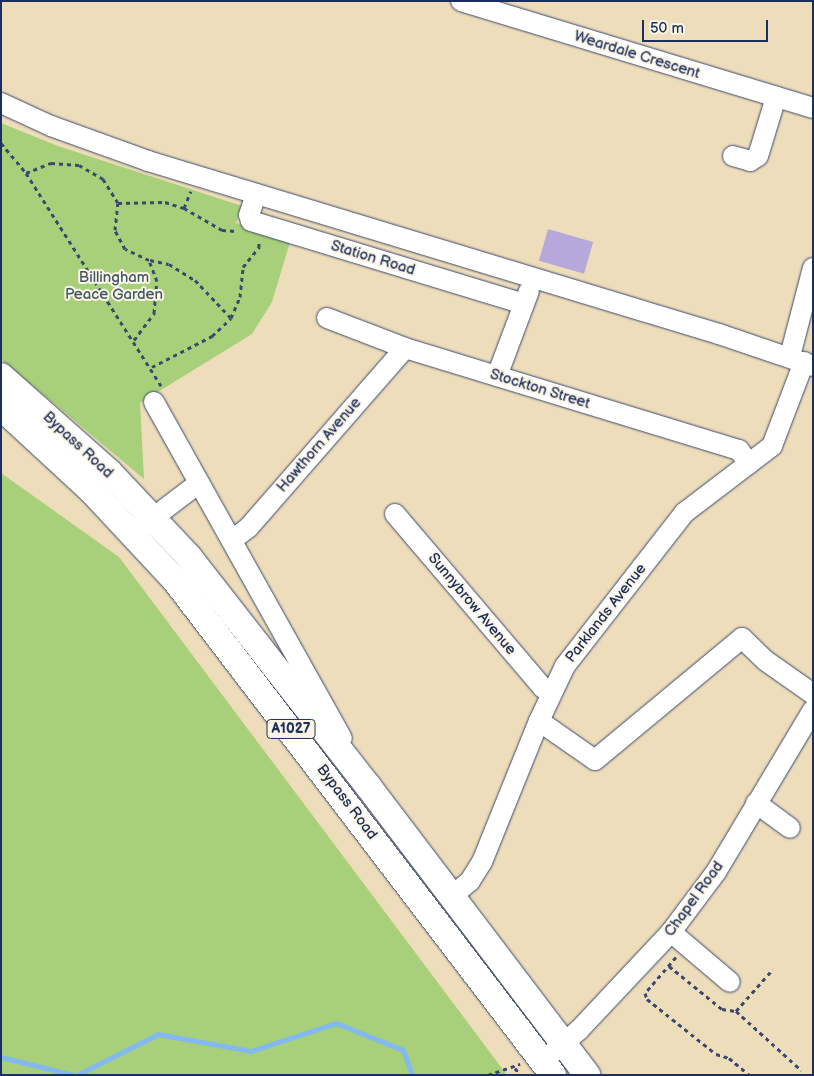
<!DOCTYPE html>
<html>
<head>
<meta charset="utf-8">
<style>
  body { margin:0 }
  #map { position:relative; width:814px; height:1076px; overflow:hidden; background:#edb; font-family:"Balsamiq Sans",sans-serif }
  div>[style] { position:absolute }
  .green>* { inset:0; background:#a8cf79 }
  .stream>* { height:5px; margin:-2.5px; padding:0 2.5px; transform-origin:2.5px; border-radius:2.5px; background:#83b9f2 }
  .building>* { inset:0; background:#b6a8db; transform-origin:0 0 }
  .path>* { height:3px; margin-top:-1.5px; transform-origin:0; background:repeating-linear-gradient(90deg,#3b496c 0 4px,transparent 0 8px) }
  .roads { filter:drop-shadow(0 0 1px #3b496c) drop-shadow(0 0 1px #3b496c) }
  .minor>* { height:20px; margin:-10px; padding:0 10px; transform-origin:10px; border-radius:10px; background:#fff }
  .major>* { height:26px; margin:-13px; padding:0 13px; transform-origin:13px; border-radius:13px; background:#fff }
  span { translate:-50% -50%; white-space:nowrap; text-align:center; line-height:1.15; -webkit-text-stroke:4px #fcf5e5; paint-order:stroke }
  .shield-label span { padding:1px 4px; background:#fcf5e5; border:1px solid; border-radius:4px; -webkit-text-stroke-width:0 }
  .shield-label { font-size:14px; color:#1b2f5e; font-weight:700 }
  .street-label { font-size:15px; color:#1b2f5e }
  .park-label { font-size:15px; color:#3e5765 }
  .frame { position:absolute; inset:0; border:2px solid #1b2f5e; pointer-events:none }
  .scale { position:absolute; left:642px; top:20px; width:126px; height:22px; box-sizing:border-box; border:2px solid #1b2f5e; border-top:0; padding-left:6px; font-size:15px; line-height:18px; white-space:nowrap; color:#1b2f5e; -webkit-text-stroke:4px #fcf5e5; paint-order:stroke }
</style>
</head>
<body>
<div id="map">
  <div class="green">
    <div style="clip-path:polygon(1px 123px,58px 146px,242px 206px,236px 223px,290px 242px,272px 302px,252px 334px,140px 403px,144px 479px,1px 359px)"></div>
    <div style="clip-path:polygon(1px 473px,119px 557px,507px 1075px,1px 1075px)"></div>
  </div>
  <div class="stream">
    <div style="left:1px;top:1057px;width:74px;rotate:14deg"></div>
    <div style="left:77px;top:1075px;width:91px;rotate:-26.8deg"></div>
    <div style="left:158px;top:1034px;width:95px;rotate:10.4deg"></div>
    <div style="left:251px;top:1051px;width:89px;rotate:-18.2deg"></div>
    <div style="left:336px;top:1023px;width:72px;rotate:21.9deg"></div>
    <div style="left:403px;top:1050px;width:27px;rotate:70deg"></div>
  </div>
  <div class="building">
    <div style="left:548px;top:229px;width:47px;height:33px;rotate:16deg"></div>
  </div>
  <div class="path">
    <div style="left:1px;top:143px;width:39px;rotate:50deg"></div>
    <div style="left:26px;top:173px;width:252px;rotate:57.6deg"></div>
    <div style="left:26px;top:173px;width:27px;rotate:-22deg"></div>
    <div style="left:51px;top:163px;width:28px;rotate:4deg"></div>
    <div style="left:79px;top:165px;width:28px;rotate:30deg"></div>
    <div style="left:103px;top:179px;width:28px;rotate:58deg"></div>
    <div style="left:184px;top:208px;width:18px;rotate:-68deg"></div>
    <div style="left:150px;top:260px;width:19px;rotate:12deg"></div>
    <div style="left:169px;top:264px;width:31px;rotate:32deg"></div>
    <div style="left:195px;top:280px;width:52px;rotate:46.5deg"></div>
    <div style="left:134px;top:340px;width:34px;rotate:-53deg"></div>
    <div style="left:154px;top:313px;width:32px;rotate:-85deg"></div>
    <div style="left:157px;top:281px;width:22px;rotate:-111deg"></div>
    <div style="left:149px;top:260px;width:26px;rotate:-155deg"></div>
    <div style="left:125px;top:249px;width:21px;rotate:-118deg"></div>
    <div style="left:115px;top:230px;width:27px;rotate:-84deg"></div>
    <div style="left:118px;top:203px;width:47px;rotate:-1.2deg"></div>
    <div style="left:165px;top:202px;width:20px;rotate:18deg"></div>
    <div style="left:184px;top:208px;width:44px;rotate:30.1deg"></div>
    <div style="left:222px;top:230px;width:14px;rotate:4deg"></div>
    <div style="left:152px;top:367px;width:68px;rotate:-27.3deg"></div>
    <div style="left:212px;top:336px;width:26px;rotate:-43deg"></div>
    <div style="left:231px;top:318px;width:23px;rotate:-67deg"></div>
    <div style="left:240px;top:297px;width:30px;rotate:-84deg"></div>
    <div style="left:243px;top:267px;width:26px;rotate:-51deg"></div>
    <div style="left:259px;top:247px;width:6px;rotate:-90deg"></div>
    <div style="left:676px;top:957px;width:48px;rotate:130.7deg"></div>
    <div style="left:645px;top:993px;width:6px;rotate:72deg"></div>
    <div style="left:647px;top:999px;width:88px;rotate:38.6deg"></div>
    <div style="left:716px;top:1054px;width:14px;rotate:17deg"></div>
    <div style="left:729px;top:1058px;width:26px;rotate:40deg"></div>
    <div style="left:669px;top:966px;width:68px;rotate:39.1deg"></div>
    <div style="left:722px;top:1009px;width:14px;rotate:8deg"></div>
    <div style="left:736px;top:1011px;width:88px;rotate:42.2deg"></div>
    <div style="left:736px;top:1011px;width:56px;rotate:-48.6deg"></div>
    <div style="left:515px;top:1068px;width:9px;rotate:54deg"></div>
    <div style="left:488px;top:1075px;width:34px;rotate:-19deg"></div>
  </div>
  <div class="roads">
    <div class="minor">
      <div style="left:461px;top:1px;width:368px;rotate:16.9deg"></div>
      <div style="left:1px;top:103px;width:55px;rotate:24.7deg"></div>
      <div style="left:51px;top:126px;width:103px;rotate:19.8deg"></div>
      <div style="left:148px;top:161px;width:597px;rotate:16.86deg"></div>
      <div style="left:719px;top:334px;width:99px;rotate:18.8deg"></div>
      <div style="left:733px;top:156px;width:18px;rotate:16deg"></div>
      <div style="left:750px;top:161px;width:9px;rotate:-32deg"></div>
      <div style="left:758px;top:156px;width:62px;rotate:-73deg"></div>
      <div style="left:256px;top:194px;width:22px;rotate:108deg"></div>
      <div style="left:249px;top:215px;width:6px;rotate:72deg"></div>
      <div style="left:251px;top:221px;width:285px;rotate:16.9deg"></div>
      <div style="left:327px;top:318px;width:84px;rotate:21deg"></div>
      <div style="left:405px;top:348px;width:349px;rotate:17deg"></div>
      <div style="left:739px;top:450px;width:17px;rotate:54deg"></div>
      <div style="left:790px;top:356px;width:91px;rotate:-75.4deg"></div>
      <div style="left:497px;top:376px;width:91px;rotate:-69.4deg"></div>
      <div style="left:154px;top:402px;width:385px;rotate:60.8deg"></div>
      <div style="left:395px;top:514px;width:228px;rotate:49.6deg"></div>
      <div style="left:543px;top:688px;width:10px;rotate:24deg"></div>
      <div style="left:141px;top:527px;width:73px;rotate:-37.2deg"></div>
      <div style="left:232px;top:540px;width:21px;rotate:-37deg"></div>
      <div style="left:249px;top:527px;width:237px;rotate:-48.9deg"></div>
      <div style="left:539px;top:721px;width:68px;rotate:34.9deg"></div>
      <div style="left:595px;top:760px;width:191px;rotate:-39.7deg"></div>
      <div style="left:742px;top:638px;width:33px;rotate:44deg"></div>
      <div style="left:766px;top:661px;width:57px;rotate:35.1deg"></div>
      <div style="left:756px;top:803px;width:42px;rotate:36.3deg"></div>
      <div style="left:451px;top:897px;width:25px;rotate:-40deg"></div>
      <div style="left:470px;top:881px;width:22px;rotate:-58deg"></div>
      <div style="left:482px;top:862px;width:152px;rotate:-68deg"></div>
      <div style="left:539px;top:721px;width:61px;rotate:-64.7deg"></div>
      <div style="left:565px;top:666px;width:194px;rotate:-52.1deg"></div>
      <div style="left:684px;top:513px;width:111px;rotate:-37.3deg"></div>
      <div style="left:772px;top:446px;width:90px;rotate:-69.1deg"></div>
      <div style="left:671px;top:932px;width:77px;rotate:40.3deg"></div>
      <div style="left:543px;top:1061px;width:48px;rotate:-40.7deg"></div>
      <div style="left:579px;top:1030px;width:134px;rotate:-46.8deg"></div>
      <div style="left:671px;top:932px;width:75px;rotate:-53.1deg"></div>
      <div style="left:716px;top:872px;width:189px;rotate:-59.1deg"></div>
    </div>
    <div class="major">
      <div style="left:1px;top:376px;width:144px;rotate:41.6deg"></div>
      <div style="left:109px;top:472px;width:117px;rotate:46.7deg"></div>
      <div style="left:189px;top:557px;width:291px;rotate:52deg"></div>
      <div style="left:368px;top:786px;width:363px;rotate:52.8deg"></div>
      <div style="left:1px;top:407px;width:121px;rotate:42.7deg"></div>
      <div style="left:90px;top:489px;width:125px;rotate:47deg"></div>
      <div style="left:175px;top:580px;width:623px;rotate:52.63deg"></div>
    </div>
  </div>
  <div class="shield-label">
    <span style="left:291px;top:729px">A1027</span>
  </div>
  <div class="street-label">
    <span style="left:637px;top:55px;rotate:17deg">Weardale Crescent</span>
    <span style="left:373px;top:258px;rotate:17deg">Station Road</span>
    <span style="left:540px;top:389px;rotate:17deg">Stockton Street</span>
    <span style="left:78px;top:445px;rotate:43deg">Bypass Road</span>
    <span style="left:319px;top:445px;rotate:-49deg">Hawthorn Avenue</span>
    <span style="left:472px;top:604px;rotate:50deg">Sunnybrow Avenue</span>
    <span style="left:606px;top:613px;rotate:-52deg">Parklands Avenue</span>
    <span style="left:347px;top:802px;rotate:53deg">Bypass Road</span>
    <span style="left:694px;top:899px;rotate:-54deg">Chapel Road</span>
  </div>
  <div class="park-label">
    <span style="left:114px;top:286px">Billingham<br>Peace Garden</span>
  </div>
  <div class="frame"></div>
  <div class="scale">50 m</div>
</div>
</body>
</html>
